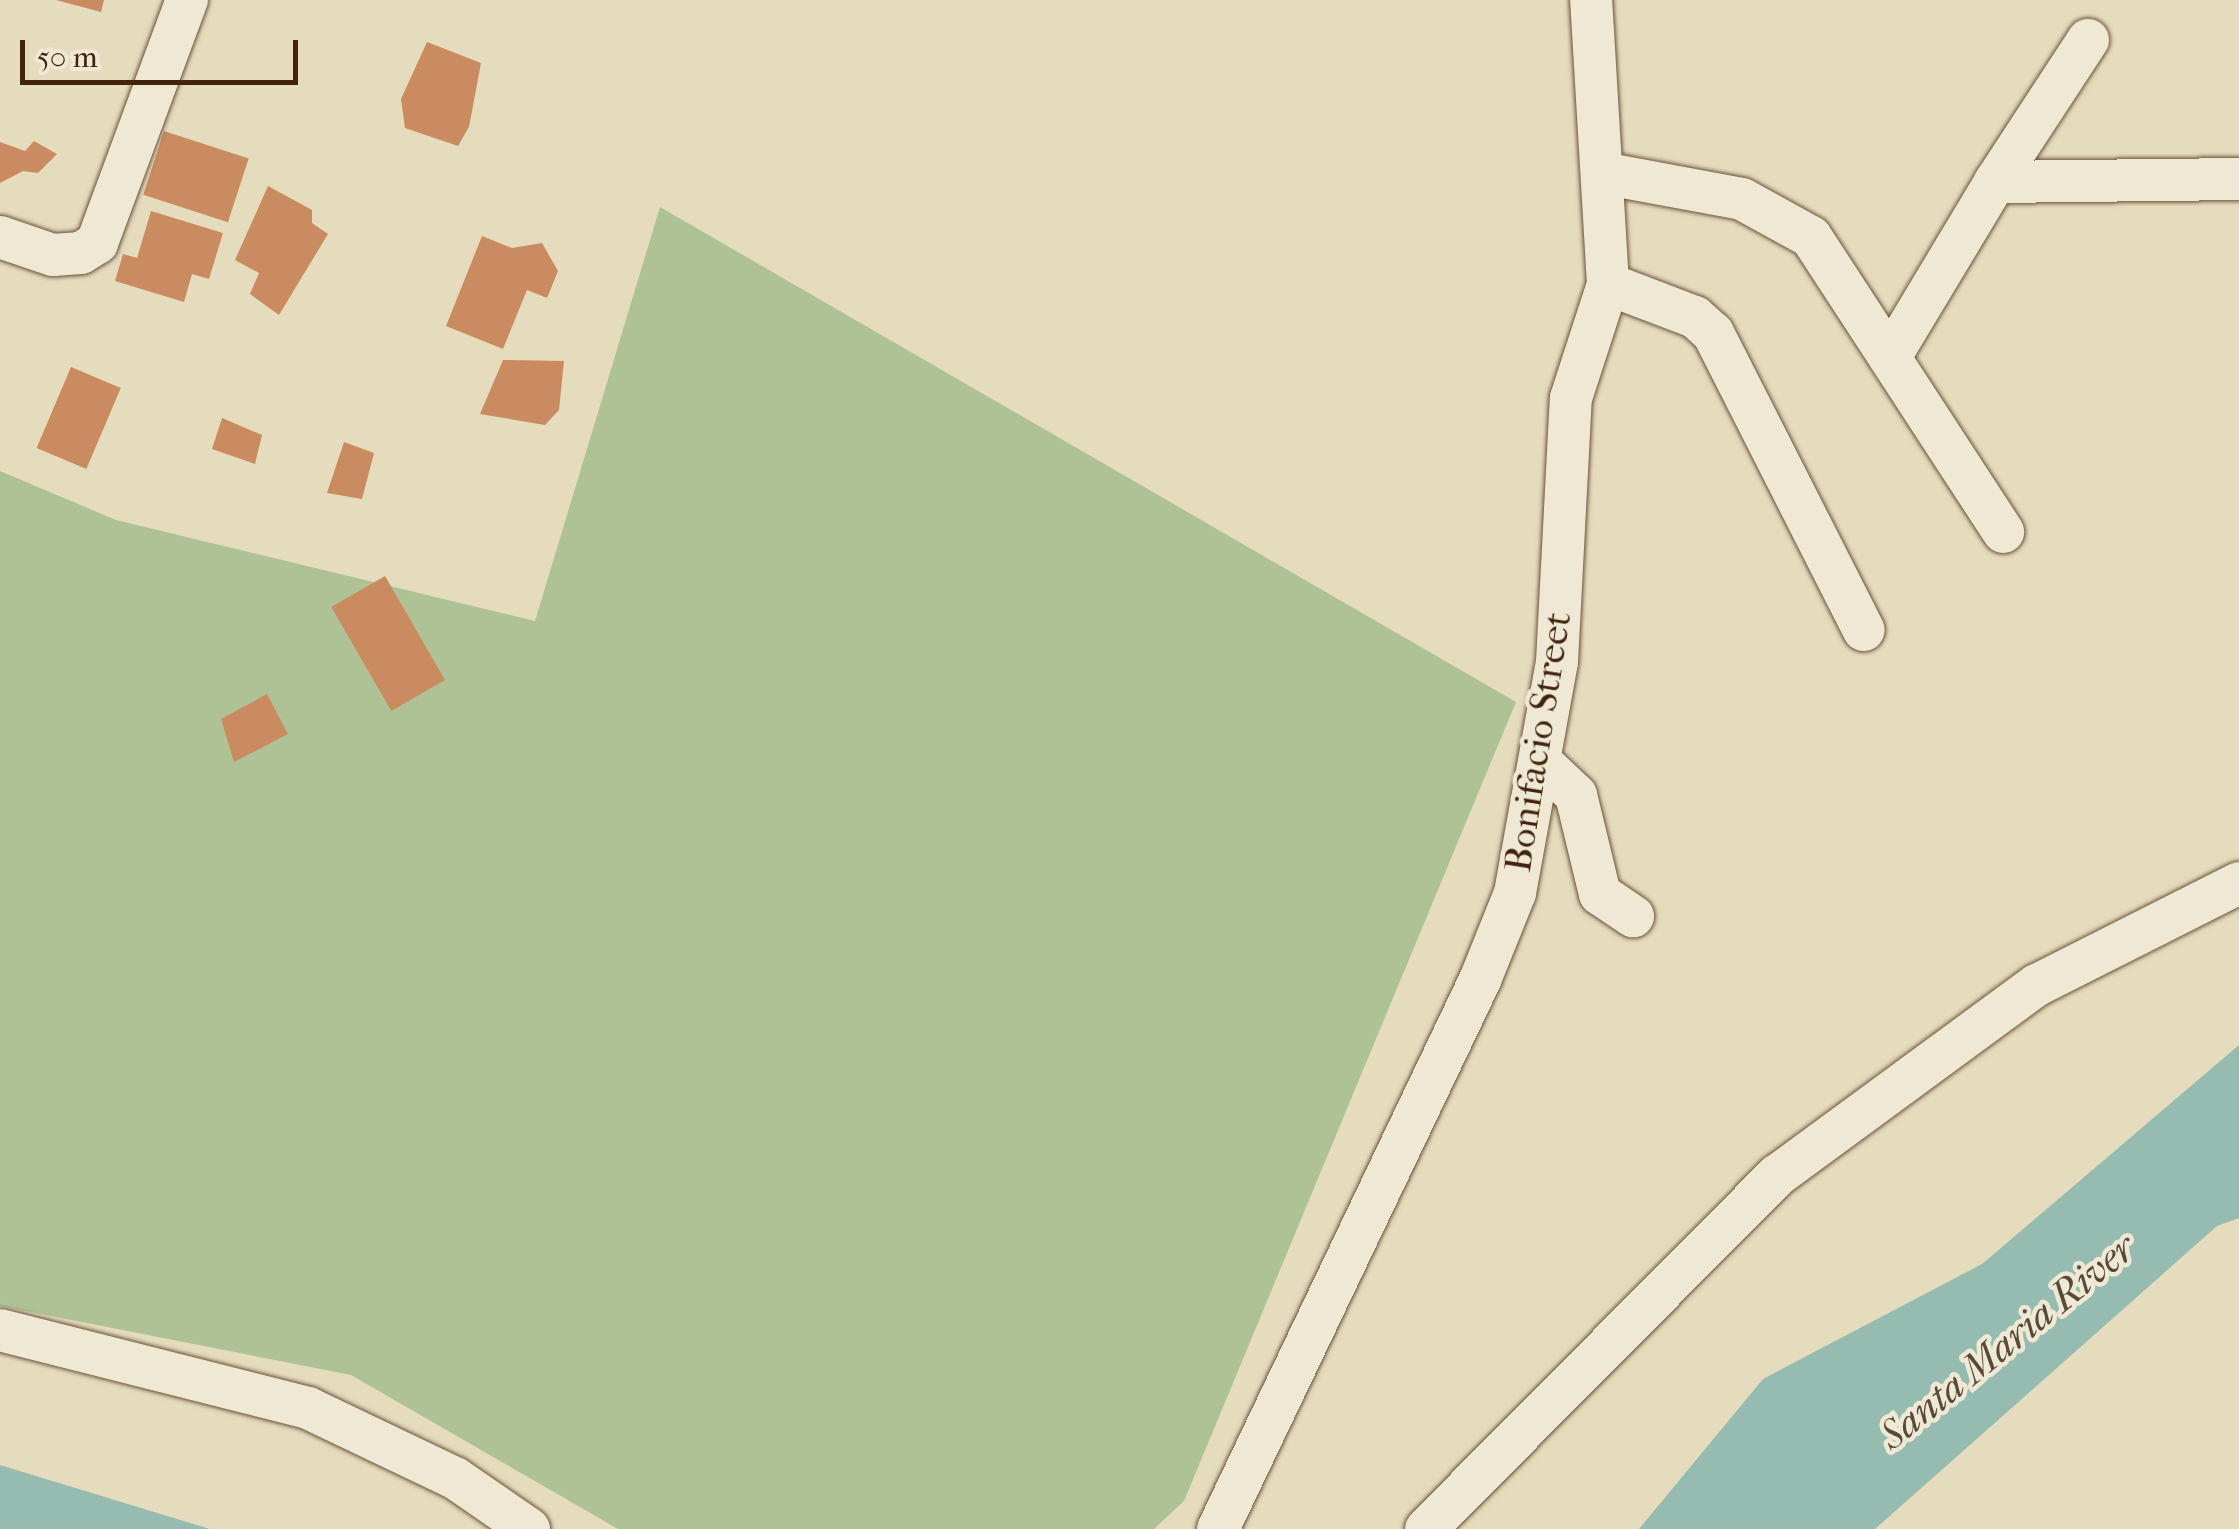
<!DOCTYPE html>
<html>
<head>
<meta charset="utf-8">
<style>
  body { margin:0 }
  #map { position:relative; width:2239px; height:1529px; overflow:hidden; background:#e5dcbd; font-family:"IM FELL French Canon",serif }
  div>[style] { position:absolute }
  .green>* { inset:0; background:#afc295 }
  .water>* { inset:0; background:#96bcb2 }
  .building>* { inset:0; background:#ca8b60; transform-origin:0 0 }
  .roads { filter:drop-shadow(0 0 2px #6b5239) drop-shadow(0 0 2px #6b5239) }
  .minor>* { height:42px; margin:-21px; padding:0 21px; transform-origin:21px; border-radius:21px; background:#eee8d4 }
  span { translate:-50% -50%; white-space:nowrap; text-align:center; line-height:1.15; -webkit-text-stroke:9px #eee8d4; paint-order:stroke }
  .street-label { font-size:38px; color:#42240d }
  .water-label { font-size:40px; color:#574a36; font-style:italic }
  .scale { position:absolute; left:20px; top:40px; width:278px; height:45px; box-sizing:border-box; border:5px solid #42240d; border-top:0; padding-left:12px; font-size:30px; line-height:35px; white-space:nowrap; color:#42240d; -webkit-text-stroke:8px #eee8d4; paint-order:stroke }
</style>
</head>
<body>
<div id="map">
  <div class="green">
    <div style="clip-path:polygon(660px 207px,1516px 702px,1184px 1501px,1154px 1529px,618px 1529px,351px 1375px,0 1306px,0 471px,116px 520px,535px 621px)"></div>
  </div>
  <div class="water">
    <div style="clip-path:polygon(2239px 1045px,2239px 1218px,2217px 1226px,1875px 1529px,1639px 1529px,1763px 1379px,1982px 1264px)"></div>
    <div style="clip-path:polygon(0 1465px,210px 1529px,0 1529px)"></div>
  </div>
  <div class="building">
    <div style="clip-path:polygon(56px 0,104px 0,101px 12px)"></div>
    <div style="clip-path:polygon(427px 42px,481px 63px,469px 127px,458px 146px,405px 128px,401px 99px)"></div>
    <div style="left:164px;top:131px;width:89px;height:67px;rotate:18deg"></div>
    <div style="clip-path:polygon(34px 141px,57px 154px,38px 173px,23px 171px,0 183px,0 142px,25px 151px)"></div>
    <div style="clip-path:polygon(268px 186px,312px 210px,312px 223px,328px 234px,279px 315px,250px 294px,259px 273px,235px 260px)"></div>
    <div style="clip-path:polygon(151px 211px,223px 233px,209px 279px,192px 274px,184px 302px,115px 281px,123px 254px,137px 258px)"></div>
    <div style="clip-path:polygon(482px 236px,512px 248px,542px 243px,558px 271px,547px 298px,527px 290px,503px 349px,446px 326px)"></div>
    <div style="clip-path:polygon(503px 360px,564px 361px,559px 410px,545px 425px,480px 414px)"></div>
    <div style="left:71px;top:367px;width:54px;height:88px;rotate:23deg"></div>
    <div style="clip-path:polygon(222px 418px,262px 435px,255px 464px,212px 449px)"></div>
    <div style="clip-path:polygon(344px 442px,374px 453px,362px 499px,327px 493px)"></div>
    <div style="left:385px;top:576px;width:120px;height:62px;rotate:60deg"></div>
    <div style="clip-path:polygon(267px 694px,288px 734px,234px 762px,221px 719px)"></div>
  </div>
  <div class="roads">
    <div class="minor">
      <div style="left:1602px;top:173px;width:142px;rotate:10.5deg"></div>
      <div style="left:1742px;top:199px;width:79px;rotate:28.8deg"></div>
      <div style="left:1811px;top:237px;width:352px;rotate:56.9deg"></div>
      <div style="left:1995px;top:182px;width:170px;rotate:-56.8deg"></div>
      <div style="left:0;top:237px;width:56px;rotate:18.8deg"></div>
      <div style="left:53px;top:255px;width:28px;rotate:-4deg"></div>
      <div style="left:81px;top:253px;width:19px;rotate:-32deg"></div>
      <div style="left:97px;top:243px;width:259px;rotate:-69.7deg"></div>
      <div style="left:1608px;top:284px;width:93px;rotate:20.8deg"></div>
      <div style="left:1695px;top:317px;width:24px;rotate:42deg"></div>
      <div style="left:1713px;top:333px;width:333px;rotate:63.1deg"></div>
      <div style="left:1890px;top:357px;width:204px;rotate:-59deg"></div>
      <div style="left:1995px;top:182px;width:244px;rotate:-0.7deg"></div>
      <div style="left:1541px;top:762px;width:48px;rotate:43.3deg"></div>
      <div style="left:1576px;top:795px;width:102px;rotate:76.4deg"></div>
      <div style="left:1600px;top:894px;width:40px;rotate:34deg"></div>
      <div style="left:0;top:1330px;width:318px;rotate:14.2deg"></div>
      <div style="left:308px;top:1408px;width:163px;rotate:25.5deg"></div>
      <div style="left:455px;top:1478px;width:90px;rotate:34.6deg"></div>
      <div style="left:1218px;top:1529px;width:608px;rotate:-64.49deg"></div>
      <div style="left:1480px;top:980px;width:94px;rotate:-68.1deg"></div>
      <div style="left:1515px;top:893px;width:235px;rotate:-79.7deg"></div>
      <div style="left:1557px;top:662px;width:264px;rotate:-87deg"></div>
      <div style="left:1571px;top:398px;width:120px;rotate:-72deg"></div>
      <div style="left:1608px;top:284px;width:285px;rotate:-93.4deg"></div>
      <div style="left:1426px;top:1529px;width:499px;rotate:-45.2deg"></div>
      <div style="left:1778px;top:1175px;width:321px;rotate:-36.3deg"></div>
      <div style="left:2037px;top:985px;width:226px;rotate:-26.8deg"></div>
    </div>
  </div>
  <div class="street-label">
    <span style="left:1538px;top:742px;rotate:-81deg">Bonifacio Street</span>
  </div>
  <div class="water-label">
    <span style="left:2007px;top:1342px;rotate:-39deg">Santa Maria River</span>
  </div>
  <div class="scale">50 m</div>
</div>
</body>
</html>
